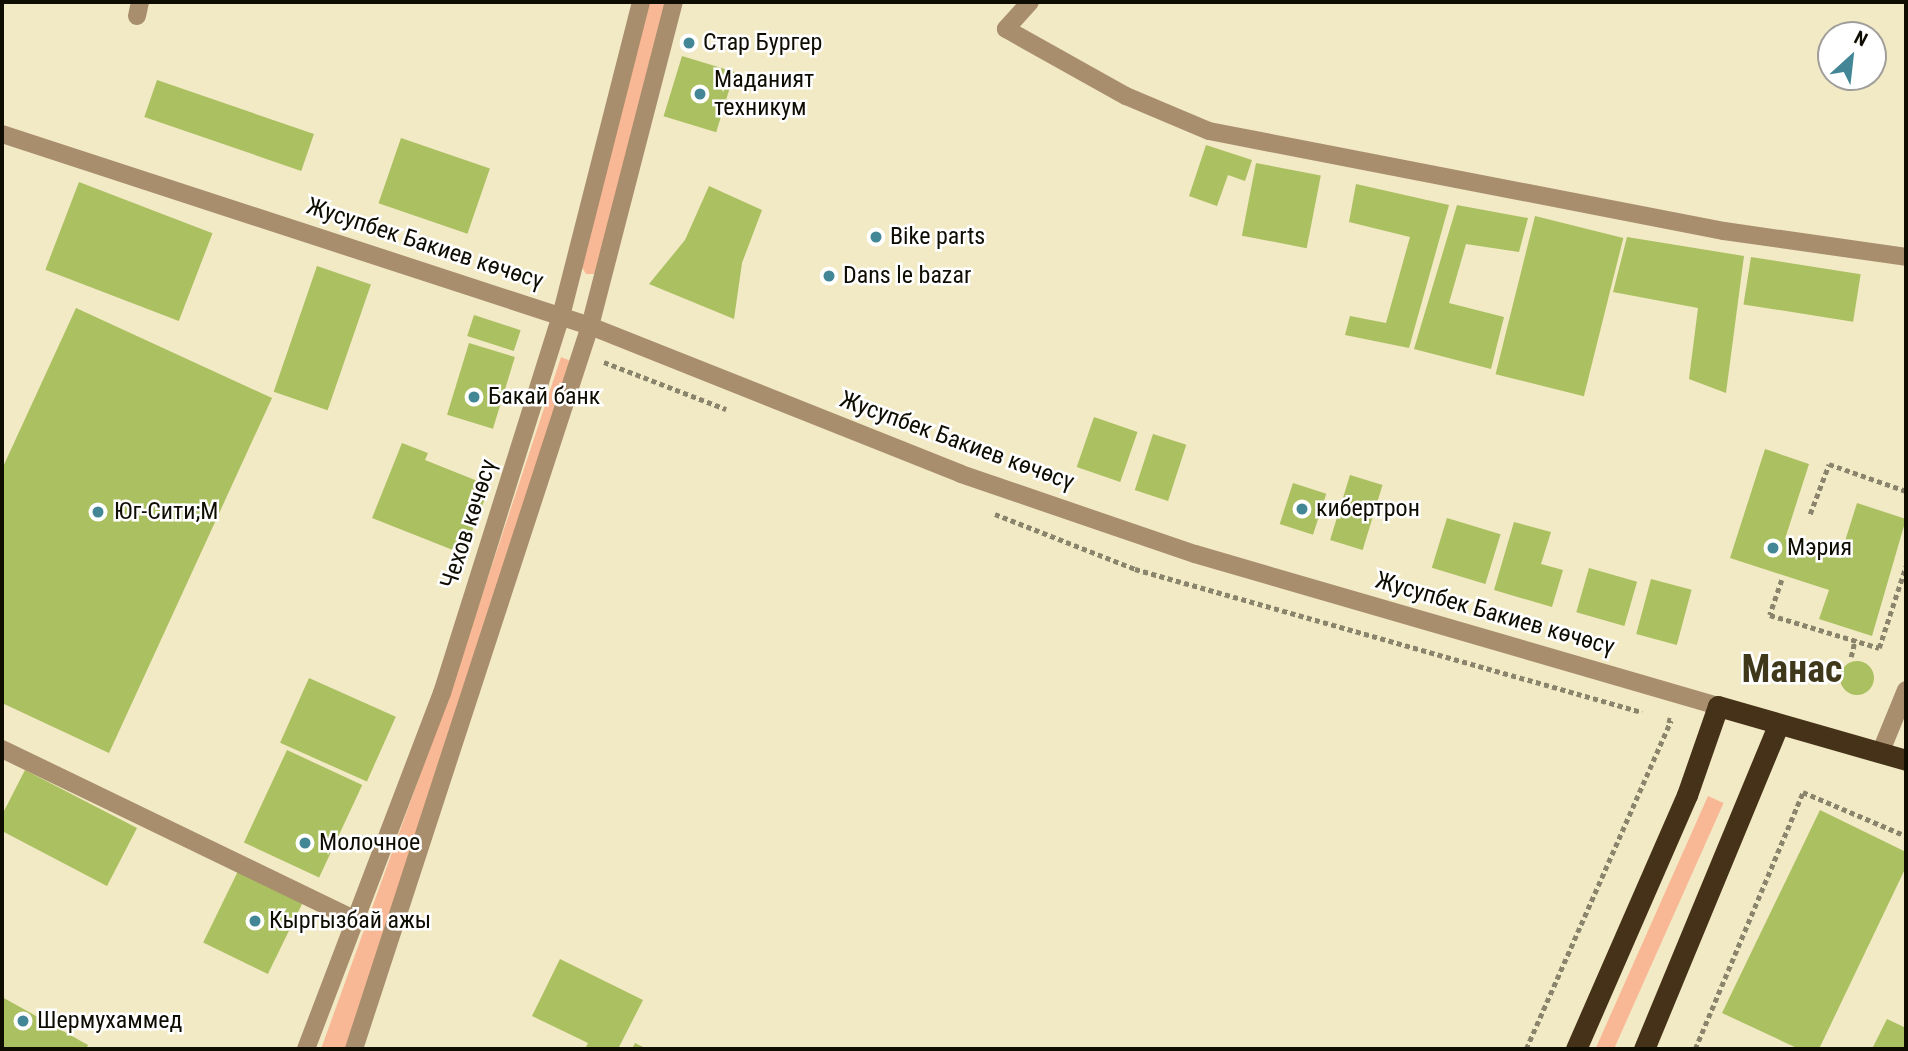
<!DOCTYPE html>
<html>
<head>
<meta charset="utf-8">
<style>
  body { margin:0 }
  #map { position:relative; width:1908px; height:1051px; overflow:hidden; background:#f2e9c5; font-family:"Roboto Condensed",sans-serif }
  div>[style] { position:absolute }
  .green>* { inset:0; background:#f9b895; transform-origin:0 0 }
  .building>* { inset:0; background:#abc061; transform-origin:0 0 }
  .round { border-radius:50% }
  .path>* { height:4.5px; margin-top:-2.25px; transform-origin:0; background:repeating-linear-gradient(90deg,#8a846c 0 5px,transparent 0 8.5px) }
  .minor>* { height:18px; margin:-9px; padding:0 9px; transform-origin:9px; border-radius:9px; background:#a88e6d }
  .highway>* { height:21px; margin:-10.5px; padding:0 10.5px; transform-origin:10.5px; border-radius:10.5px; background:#463218 }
  .dots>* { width:19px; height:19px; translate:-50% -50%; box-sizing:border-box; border:4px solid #fff; border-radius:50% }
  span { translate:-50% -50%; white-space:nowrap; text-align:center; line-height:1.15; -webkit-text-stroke:5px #fff; paint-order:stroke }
  .poi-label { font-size:24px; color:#0f0c02 }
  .left { translate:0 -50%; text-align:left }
  .street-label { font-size:24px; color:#0f0c02 }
  .town-label { font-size:38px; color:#40381a; font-weight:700 }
  .frame { position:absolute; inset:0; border:4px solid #0f0c02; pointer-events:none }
  .north { position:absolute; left:1817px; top:21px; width:70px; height:70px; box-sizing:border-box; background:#fff; border:2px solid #9f9e9a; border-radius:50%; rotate:27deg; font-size:19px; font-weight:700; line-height:28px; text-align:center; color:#0f0c02 }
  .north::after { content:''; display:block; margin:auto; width:24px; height:32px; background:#438796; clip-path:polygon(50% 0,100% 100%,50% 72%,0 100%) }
</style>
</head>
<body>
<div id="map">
  <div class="green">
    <div style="clip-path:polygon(647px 2px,667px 2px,597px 269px,594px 274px,586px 274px,580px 264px)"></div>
    <div style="clip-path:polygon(561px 357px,571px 361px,415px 854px,345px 1049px,321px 1049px,450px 692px)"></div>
    <div style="left:1708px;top:796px;width:17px;height:276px;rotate:24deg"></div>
  </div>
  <div class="building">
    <div style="left:682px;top:56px;width:55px;height:63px;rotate:17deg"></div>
    <div style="left:157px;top:80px;width:166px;height:39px;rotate:19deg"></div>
    <div style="left:401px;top:138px;width:94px;height:69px;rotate:19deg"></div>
    <div style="clip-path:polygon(1206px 145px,1252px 160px,1245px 181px,1228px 175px,1217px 206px,1189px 196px)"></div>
    <div style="left:1256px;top:163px;width:66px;height:74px;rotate:11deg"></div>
    <div style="left:79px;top:182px;width:143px;height:94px;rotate:21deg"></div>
    <div style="clip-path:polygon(1356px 184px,1449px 205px,1409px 348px,1345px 335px,1350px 316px,1386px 323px,1410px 237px,1349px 222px)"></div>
    <div style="clip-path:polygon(709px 186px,762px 210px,742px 263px,734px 319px,649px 284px,685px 240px)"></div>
    <div style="clip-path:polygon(1457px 205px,1528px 218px,1519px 252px,1466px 244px,1449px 303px,1504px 317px,1491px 369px,1414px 349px)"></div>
    <div style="left:1535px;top:216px;width:91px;height:163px;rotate:14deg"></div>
    <div style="clip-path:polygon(1627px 237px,1744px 256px,1726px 393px,1689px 379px,1698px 308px,1613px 292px)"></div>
    <div style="left:1751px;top:257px;width:111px;height:48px;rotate:9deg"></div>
    <div style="left:317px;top:266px;width:57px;height:133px;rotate:19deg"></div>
    <div style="clip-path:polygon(76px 308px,272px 398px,109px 753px,2px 703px,2px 469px)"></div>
    <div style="left:474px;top:315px;width:49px;height:22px;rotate:18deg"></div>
    <div style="left:469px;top:343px;width:48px;height:75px;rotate:17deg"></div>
    <div style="left:1094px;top:417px;width:46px;height:53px;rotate:19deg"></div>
    <div style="left:1153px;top:434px;width:35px;height:59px;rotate:18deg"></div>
    <div style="clip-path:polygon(402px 443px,428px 453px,425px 460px,490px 486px,463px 554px,372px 518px)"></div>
    <div style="clip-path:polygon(1765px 449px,1809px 464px,1785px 539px,1840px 557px,1857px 503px,1906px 519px,1872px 636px,1819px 619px,1829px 590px,1730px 558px)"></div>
    <div style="left:1350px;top:475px;width:34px;height:68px;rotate:17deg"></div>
    <div style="left:1293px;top:483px;width:35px;height:43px;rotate:18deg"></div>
    <div style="left:1447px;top:518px;width:56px;height:52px;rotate:17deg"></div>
    <div style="clip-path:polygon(1514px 522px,1551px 532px,1541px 564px,1563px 570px,1552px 607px,1494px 590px)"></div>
    <div style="left:1589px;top:568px;width:50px;height:46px;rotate:16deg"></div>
    <div style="left:1651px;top:579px;width:42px;height:57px;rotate:15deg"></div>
    <div class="round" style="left:1840px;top:661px;width:34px;height:34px"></div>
    <div style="left:309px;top:678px;width:95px;height:71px;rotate:24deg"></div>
    <div style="left:287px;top:750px;width:83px;height:102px;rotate:25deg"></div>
    <div style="clip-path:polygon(25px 770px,137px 828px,107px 886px,2px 831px,2px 815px)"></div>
    <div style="clip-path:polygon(1820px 810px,1906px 852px,1906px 867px,1819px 1049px,1799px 1049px,1722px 1013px)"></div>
    <div style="left:240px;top:867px;width:72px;height:84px;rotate:26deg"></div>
    <div style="clip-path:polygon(560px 959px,643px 1000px,618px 1049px,585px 1049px,588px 1043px,532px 1016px)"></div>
    <div style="clip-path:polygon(2px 997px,88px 1045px,86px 1049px,2px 1049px)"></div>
    <div style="clip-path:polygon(1887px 1019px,1906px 1028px,1906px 1049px,1872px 1049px)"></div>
    <div style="clip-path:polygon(635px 1043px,647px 1049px,632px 1049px)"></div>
  </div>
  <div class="path">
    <div style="left:604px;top:362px;width:131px;rotate:21.1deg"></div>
    <div style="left:995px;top:514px;width:150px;rotate:21.4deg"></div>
    <div style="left:1135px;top:569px;width:527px;rotate:15.75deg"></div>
    <div style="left:1810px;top:514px;width:53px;rotate:-69.2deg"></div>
    <div style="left:1829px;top:464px;width:82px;rotate:19.3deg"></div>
    <div style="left:1782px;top:580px;width:37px;rotate:109deg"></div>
    <div style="left:1770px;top:615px;width:114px;rotate:16.8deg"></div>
    <div style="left:1879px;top:648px;width:86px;rotate:-71.8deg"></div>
    <div style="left:1851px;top:657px;width:18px;rotate:-77deg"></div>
    <div style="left:1526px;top:1049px;width:359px;rotate:-66.2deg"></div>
    <div style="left:1671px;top:721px;width:4px;rotate:-166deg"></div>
    <div style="left:1695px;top:1049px;width:279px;rotate:-67.2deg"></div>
    <div style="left:1803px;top:792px;width:112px;rotate:23.1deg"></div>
  </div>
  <div class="minor">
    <div style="left:1030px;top:2px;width:36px;rotate:132deg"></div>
    <div style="left:1006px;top:29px;width:137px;rotate:29.2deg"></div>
    <div style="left:1126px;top:96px;width:90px;rotate:22.9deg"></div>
    <div style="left:1209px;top:131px;width:525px;rotate:10.99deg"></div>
    <div style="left:1724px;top:231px;width:184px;rotate:8.1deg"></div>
    <div style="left:137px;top:16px;width:14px;rotate:-78deg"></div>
    <div style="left:2px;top:134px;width:619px;rotate:18.08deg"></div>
    <div style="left:590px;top:326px;width:399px;rotate:21.7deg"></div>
    <div style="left:961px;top:474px;width:247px;rotate:18.9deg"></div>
    <div style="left:1195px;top:554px;width:545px;rotate:16.21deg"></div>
    <div style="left:2px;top:749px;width:392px;rotate:25.8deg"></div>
    <div style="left:1881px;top:751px;width:66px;rotate:-67.7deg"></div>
    <div style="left:306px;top:1049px;width:381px;rotate:-69.1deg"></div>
    <div style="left:442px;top:693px;width:395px;rotate:-72.5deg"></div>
    <div style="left:561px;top:316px;width:324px;rotate:-75.7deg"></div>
    <div style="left:354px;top:1049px;width:761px;rotate:-71.92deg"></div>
    <div style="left:590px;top:326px;width:335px;rotate:-75.5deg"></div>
  </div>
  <div class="highway">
    <div style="left:1576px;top:1049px;width:277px;rotate:-66.4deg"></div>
    <div style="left:1687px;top:795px;width:94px;rotate:-70.8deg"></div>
    <div style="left:1718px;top:706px;width:196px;rotate:16deg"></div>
    <div style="left:1644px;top:1049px;width:351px;rotate:-67.5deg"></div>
  </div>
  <div class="dots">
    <div style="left:689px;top:43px;background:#438796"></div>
    <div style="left:700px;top:94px;background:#438796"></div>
    <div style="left:876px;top:237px;background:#438796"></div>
    <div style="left:829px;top:276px;background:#438796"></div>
    <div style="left:474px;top:397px;background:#438796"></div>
    <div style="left:1302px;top:509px;background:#438796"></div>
    <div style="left:98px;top:512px;background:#438796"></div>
    <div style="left:1773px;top:548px;background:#438796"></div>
    <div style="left:305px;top:843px;background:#438796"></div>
    <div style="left:255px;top:921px;background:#438796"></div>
    <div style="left:23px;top:1021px;background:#438796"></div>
  </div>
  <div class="poi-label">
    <span class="left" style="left:703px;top:43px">Стар Бургер</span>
    <span class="left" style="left:714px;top:94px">Маданият<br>техникум</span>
    <span class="left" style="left:890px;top:237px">Bike parts</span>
    <span class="left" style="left:843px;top:276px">Dans le bazar</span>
    <span class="left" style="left:488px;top:397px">Бакай банк</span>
    <span class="left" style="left:1316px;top:509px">кибертрон</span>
    <span class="left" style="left:114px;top:512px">Юг-Сити;M</span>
    <span class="left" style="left:1787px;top:548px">Мэрия</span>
    <span class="left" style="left:319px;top:843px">Молочное</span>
    <span class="left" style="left:269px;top:921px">Кыргызбай ажы</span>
    <span class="left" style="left:37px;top:1021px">Шермухаммед</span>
  </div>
  <div class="street-label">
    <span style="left:425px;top:244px;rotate:18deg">Жусупбек Бакиев көчөсү</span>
    <span style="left:957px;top:441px;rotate:20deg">Жусупбек Бакиев көчөсү</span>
    <span style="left:469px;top:524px;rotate:-72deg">Чехов көчөсү</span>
    <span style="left:1495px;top:614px;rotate:16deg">Жусупбек Бакиев көчөсү</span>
  </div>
  <div class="town-label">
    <span style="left:1792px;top:670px">Манас</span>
  </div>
  <div class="frame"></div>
  <div class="north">N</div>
</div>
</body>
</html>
